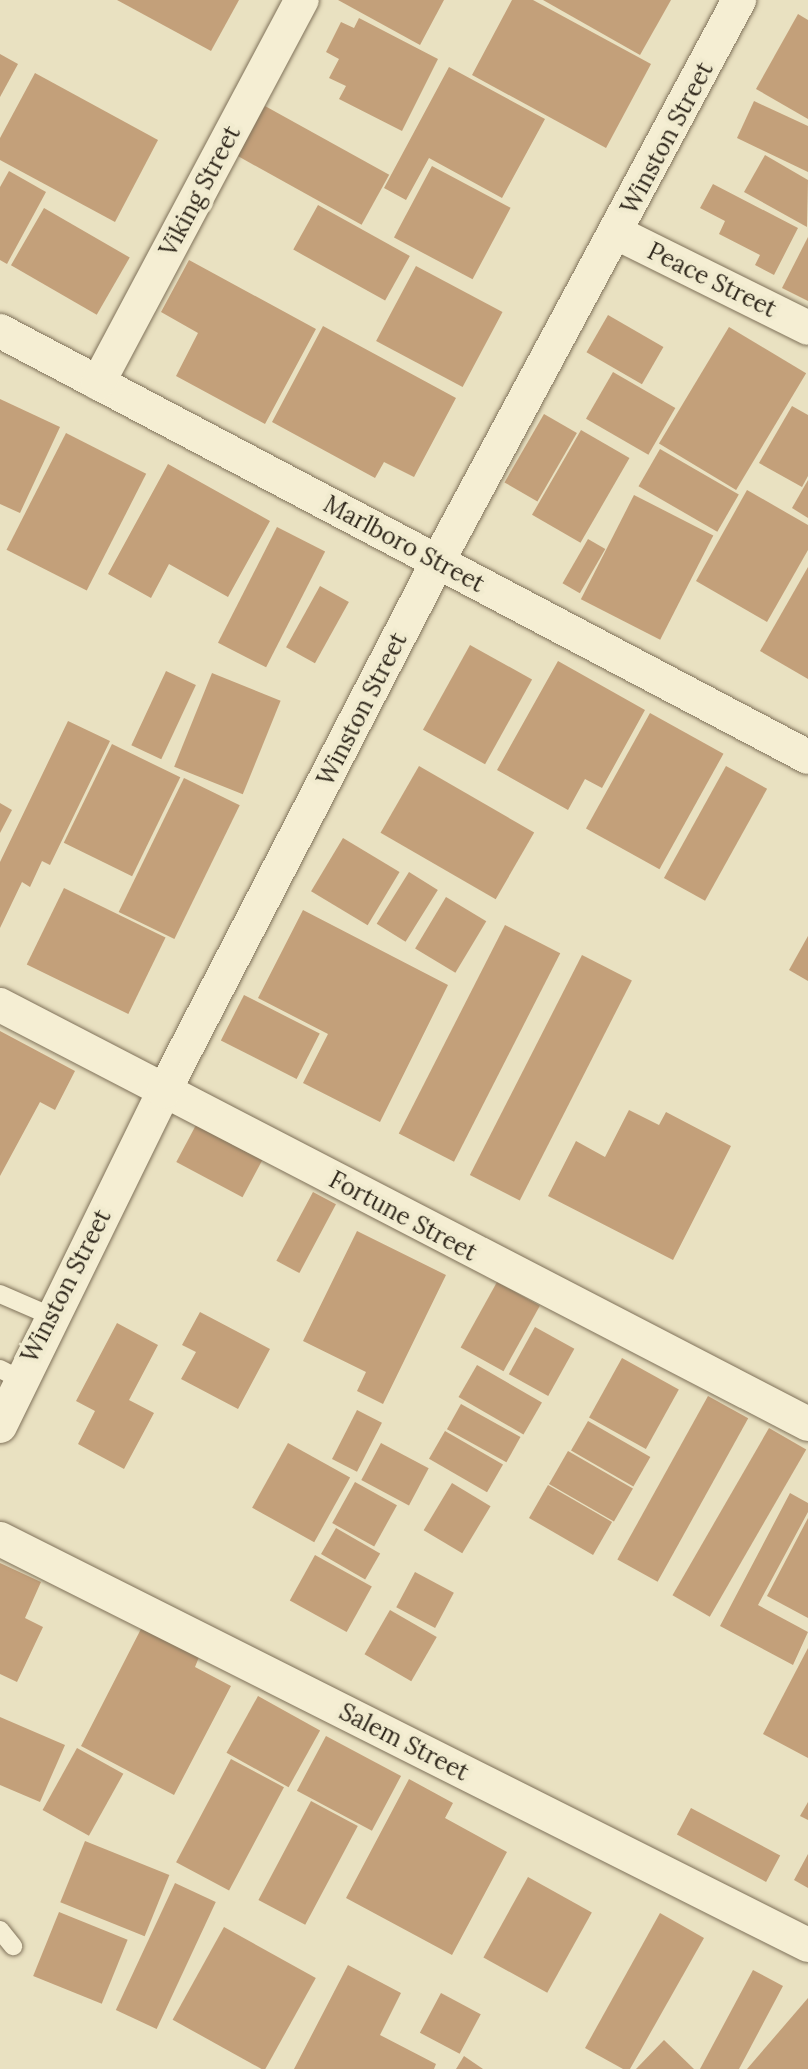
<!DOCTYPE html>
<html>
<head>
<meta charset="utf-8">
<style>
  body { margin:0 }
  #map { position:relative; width:808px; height:2069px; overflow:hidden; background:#e9e1c1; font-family:Lora,serif }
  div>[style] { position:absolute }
  .building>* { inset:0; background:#c3a07a; transform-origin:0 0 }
  .roads { filter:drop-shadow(0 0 2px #80725a) drop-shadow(0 0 2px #80725a) }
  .service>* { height:18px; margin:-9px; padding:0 9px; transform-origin:9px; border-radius:9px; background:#f5eed3 }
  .minor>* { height:34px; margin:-17px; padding:0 17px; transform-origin:17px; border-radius:17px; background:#f5eed3 }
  span { translate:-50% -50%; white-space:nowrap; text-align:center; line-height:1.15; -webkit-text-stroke:8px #f1ebcf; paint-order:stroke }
  .street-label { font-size:24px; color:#31291d }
</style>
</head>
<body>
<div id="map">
  <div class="building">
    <div style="clip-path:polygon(117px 0,239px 0,211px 51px)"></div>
    <div style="clip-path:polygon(338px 0,444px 0,420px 45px)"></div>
    <div style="clip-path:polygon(512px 0,533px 0,651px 64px,606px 148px,472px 75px)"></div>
    <div style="clip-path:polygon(543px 0,671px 0,640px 55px)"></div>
    <div style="clip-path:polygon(798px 14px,808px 20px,808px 119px,756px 89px)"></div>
    <div style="clip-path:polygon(359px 18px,438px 59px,402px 131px,339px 99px,346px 86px,329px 78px,339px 59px,326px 52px,341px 22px,354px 28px)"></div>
    <div style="clip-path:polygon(0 54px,18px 64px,0 97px)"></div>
    <div style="clip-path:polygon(449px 67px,545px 119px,502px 198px,429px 158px,406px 200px,384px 188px)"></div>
    <div style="clip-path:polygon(35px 73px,158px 140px,115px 222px,0 160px,0 138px)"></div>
    <div style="clip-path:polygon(754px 101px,808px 126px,808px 172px,737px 138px)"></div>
    <div style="left:265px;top:106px;width:142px;height:57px;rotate:29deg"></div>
    <div style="clip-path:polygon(765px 155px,808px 180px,807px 227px,744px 192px)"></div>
    <div style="left:432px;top:166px;width:89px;height:81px;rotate:28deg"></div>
    <div style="clip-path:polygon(9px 171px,46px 192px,7px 264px,0 260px,0 187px)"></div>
    <div style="clip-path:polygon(713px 184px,798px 228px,774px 275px,755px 265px,760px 255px,719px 234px,725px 221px,700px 208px)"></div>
    <div style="left:318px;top:205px;width:105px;height:51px;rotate:29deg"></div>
    <div style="left:44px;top:208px;width:99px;height:66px;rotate:30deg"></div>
    <div style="clip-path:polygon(808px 237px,808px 301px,782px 288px)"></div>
    <div style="clip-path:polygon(189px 260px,316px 329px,265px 424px,176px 376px,198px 333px,161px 312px)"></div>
    <div style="left:416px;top:266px;width:98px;height:85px;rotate:28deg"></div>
    <div style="left:608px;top:315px;width:64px;height:43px;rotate:30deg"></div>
    <div style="clip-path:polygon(323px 326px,456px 398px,414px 477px,384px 462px,375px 478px,272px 422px)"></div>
    <div style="left:729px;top:327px;width:90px;height:136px;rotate:31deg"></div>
    <div style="left:613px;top:372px;width:72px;height:54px;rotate:30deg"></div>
    <div style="clip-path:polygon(0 399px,60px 427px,20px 513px,0 504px)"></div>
    <div style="clip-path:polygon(792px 406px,808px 415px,808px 476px,802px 487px,759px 463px)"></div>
    <div style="left:544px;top:414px;width:38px;height:79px;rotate:30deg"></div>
    <div style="left:581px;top:430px;width:56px;height:98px;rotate:30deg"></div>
    <div style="left:66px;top:433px;width:90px;height:131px;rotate:27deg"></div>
    <div style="left:660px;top:449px;width:91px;height:43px;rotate:30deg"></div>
    <div style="clip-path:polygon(168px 464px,270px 521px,228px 597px,169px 564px,151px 598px,108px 574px)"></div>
    <div style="clip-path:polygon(808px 480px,808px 518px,792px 508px)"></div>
    <div style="clip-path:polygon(747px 490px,808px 525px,808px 550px,767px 622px,696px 581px)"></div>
    <div style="left:634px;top:495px;width:89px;height:117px;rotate:27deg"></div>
    <div style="left:277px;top:527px;width:54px;height:130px;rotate:27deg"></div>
    <div style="left:588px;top:539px;width:20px;height:51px;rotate:30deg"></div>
    <div style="clip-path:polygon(808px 567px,808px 679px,760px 651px)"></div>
    <div style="left:320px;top:586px;width:33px;height:70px;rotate:29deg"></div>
    <div style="left:470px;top:645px;width:71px;height:97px;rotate:29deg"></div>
    <div style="clip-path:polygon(558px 661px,645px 710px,602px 788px,585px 779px,568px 810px,497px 770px)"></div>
    <div style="left:166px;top:671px;width:33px;height:82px;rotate:25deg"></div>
    <div style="left:212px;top:673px;width:74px;height:101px;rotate:22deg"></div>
    <div style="left:650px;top:713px;width:84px;height:132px;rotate:29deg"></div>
    <div style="clip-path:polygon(68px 721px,110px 741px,50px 865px,42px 861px,30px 887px,22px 882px,0 928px,0 862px)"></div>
    <div style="left:112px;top:744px;width:76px;height:110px;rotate:26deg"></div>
    <div style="left:419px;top:766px;width:133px;height:77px;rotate:30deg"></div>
    <div style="left:726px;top:766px;width:47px;height:128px;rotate:29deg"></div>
    <div style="left:184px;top:778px;width:62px;height:149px;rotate:26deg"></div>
    <div style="clip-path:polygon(0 803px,12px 810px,0 833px)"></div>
    <div style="left:343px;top:838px;width:66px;height:62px;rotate:31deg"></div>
    <div style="left:409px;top:872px;width:34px;height:61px;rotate:32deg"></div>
    <div style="left:64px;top:888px;width:113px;height:85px;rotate:26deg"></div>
    <div style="left:446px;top:897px;width:47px;height:60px;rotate:31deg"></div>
    <div style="clip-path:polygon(303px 910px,448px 985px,380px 1122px,303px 1083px,328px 1034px,258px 998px)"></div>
    <div style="left:505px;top:925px;width:62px;height:234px;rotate:27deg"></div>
    <div style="clip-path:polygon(808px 936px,808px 981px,789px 970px)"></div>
    <div style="left:582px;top:955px;width:56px;height:247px;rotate:27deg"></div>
    <div style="left:244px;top:995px;width:85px;height:51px;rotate:27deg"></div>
    <div style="clip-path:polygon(0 1031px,75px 1071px,55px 1110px,40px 1102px,0 1176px)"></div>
    <div style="clip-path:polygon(629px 1110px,659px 1125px,666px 1112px,731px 1146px,673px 1260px,548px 1196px,576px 1141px,605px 1157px)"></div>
    <div style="left:196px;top:1125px;width:75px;height:42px;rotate:28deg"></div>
    <div style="left:313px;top:1192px;width:26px;height:78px;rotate:28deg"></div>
    <div style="clip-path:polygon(357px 1231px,446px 1275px,383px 1404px,357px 1391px,366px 1372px,303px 1341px)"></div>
    <div style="left:497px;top:1282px;width:49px;height:75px;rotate:29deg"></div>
    <div style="clip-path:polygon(200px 1312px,270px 1349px,238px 1409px,181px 1379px,196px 1352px,182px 1345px)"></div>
    <div style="clip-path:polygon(117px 1323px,158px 1345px,129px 1400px,154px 1413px,124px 1469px,78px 1444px,95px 1411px,76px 1401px)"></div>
    <div style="left:535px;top:1327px;width:45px;height:54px;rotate:29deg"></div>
    <div style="left:622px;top:1358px;width:65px;height:68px;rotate:29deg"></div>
    <div style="left:477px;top:1365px;width:75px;height:37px;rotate:30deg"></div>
    <div style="left:708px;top:1396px;width:46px;height:187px;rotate:29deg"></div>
    <div style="left:461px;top:1404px;width:68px;height:29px;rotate:29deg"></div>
    <div style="left:357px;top:1410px;width:28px;height:55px;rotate:27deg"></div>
    <div style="left:588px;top:1421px;width:72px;height:34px;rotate:30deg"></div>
    <div style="left:769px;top:1428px;width:43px;height:193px;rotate:30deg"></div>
    <div style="left:445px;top:1431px;width:67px;height:32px;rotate:30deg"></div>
    <div style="left:288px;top:1443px;width:71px;height:74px;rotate:29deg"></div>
    <div style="left:381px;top:1443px;width:54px;height:42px;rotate:28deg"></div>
    <div style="left:568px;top:1451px;width:75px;height:38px;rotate:30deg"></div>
    <div style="left:355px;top:1482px;width:48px;height:47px;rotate:29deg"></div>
    <div style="left:452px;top:1483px;width:45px;height:55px;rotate:31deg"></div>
    <div style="left:548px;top:1485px;width:74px;height:38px;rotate:30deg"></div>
    <div style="clip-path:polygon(790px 1493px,808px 1503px,808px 1512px,758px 1605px,808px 1632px,793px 1665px,720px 1626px)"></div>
    <div style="clip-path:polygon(808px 1518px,808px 1618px,767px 1596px)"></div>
    <div style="left:336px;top:1528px;width:51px;height:30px;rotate:30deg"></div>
    <div style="left:315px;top:1555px;width:65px;height:52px;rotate:29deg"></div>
    <div style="clip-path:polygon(0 1563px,41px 1582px,25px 1618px,43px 1627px,17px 1682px,0 1674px)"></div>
    <div style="left:415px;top:1572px;width:44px;height:40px;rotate:28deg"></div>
    <div style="left:390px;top:1610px;width:54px;height:51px;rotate:30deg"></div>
    <div style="clip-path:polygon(142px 1627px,199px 1657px,195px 1667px,231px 1686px,174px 1795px,81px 1746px)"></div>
    <div style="clip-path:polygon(808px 1648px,808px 1758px,763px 1734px)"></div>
    <div style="left:258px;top:1696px;width:71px;height:65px;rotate:29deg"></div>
    <div style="clip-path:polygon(0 1717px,65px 1745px,40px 1802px,0 1785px)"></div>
    <div style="left:326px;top:1736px;width:85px;height:62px;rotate:28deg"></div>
    <div style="left:77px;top:1748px;width:53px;height:71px;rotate:29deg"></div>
    <div style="left:231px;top:1759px;width:60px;height:117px;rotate:28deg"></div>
    <div style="clip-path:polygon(409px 1779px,453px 1803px,445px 1818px,507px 1852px,452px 1955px,346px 1898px)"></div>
    <div style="left:311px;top:1801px;width:53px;height:112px;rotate:28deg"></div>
    <div style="clip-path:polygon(808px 1802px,808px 1820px,800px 1816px)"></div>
    <div style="left:691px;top:1808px;width:101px;height:30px;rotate:28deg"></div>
    <div style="left:85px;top:1841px;width:91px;height:66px;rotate:22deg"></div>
    <div style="clip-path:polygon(808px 1854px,808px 1888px,794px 1880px)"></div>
    <div style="left:528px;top:1877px;width:73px;height:92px;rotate:29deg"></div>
    <div style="left:175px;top:1883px;width:45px;height:140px;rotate:25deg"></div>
    <div style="left:59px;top:1912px;width:74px;height:69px;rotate:22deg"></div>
    <div style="clip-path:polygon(660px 1913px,704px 1938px,630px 2069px,623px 2069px,585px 2048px)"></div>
    <div style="left:224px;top:1927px;width:105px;height:106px;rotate:29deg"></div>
    <div style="clip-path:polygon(348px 1965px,401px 1993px,380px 2035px,436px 2064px,434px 2069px,294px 2069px)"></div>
    <div style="clip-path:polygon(753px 1970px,783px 1986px,739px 2069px,700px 2069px)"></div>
    <div style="left:441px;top:1993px;width:45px;height:45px;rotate:28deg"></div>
    <div style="clip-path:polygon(808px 1998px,808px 2069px,747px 2069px)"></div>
    <div style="clip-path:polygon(664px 2040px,694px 2069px,636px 2069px)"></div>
    <div style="clip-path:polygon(464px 2056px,483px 2069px,456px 2069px)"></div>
  </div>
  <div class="roads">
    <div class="service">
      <div style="left:0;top:1294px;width:56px;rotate:23.3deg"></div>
      <div style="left:0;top:1369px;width:22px;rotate:27deg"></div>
      <div style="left:0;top:1930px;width:21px;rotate:51deg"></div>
    </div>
    <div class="minor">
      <div style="left:617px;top:233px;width:213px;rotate:26.4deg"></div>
      <div style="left:0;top:331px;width:913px;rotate:27.8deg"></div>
      <div style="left:98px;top:383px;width:434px;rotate:-62deg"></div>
      <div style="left:0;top:1005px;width:910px;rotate:27.41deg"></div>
      <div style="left:0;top:1426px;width:373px;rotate:-63.9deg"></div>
      <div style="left:164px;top:1091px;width:597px;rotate:-62.66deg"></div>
      <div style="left:438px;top:561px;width:637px;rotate:-61.78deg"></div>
      <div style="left:0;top:1539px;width:904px;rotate:26.68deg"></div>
    </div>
  </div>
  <div class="street-label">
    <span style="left:667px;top:138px;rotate:-62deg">Winston Street</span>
    <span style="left:200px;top:191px;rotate:-62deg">Viking Street</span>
    <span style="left:712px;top:280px;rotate:26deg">Peace Street</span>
    <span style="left:404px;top:544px;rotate:28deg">Marlboro Street</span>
    <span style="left:362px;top:709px;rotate:-63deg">Winston Street</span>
    <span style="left:403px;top:1216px;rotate:28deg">Fortune Street</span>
    <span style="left:66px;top:1286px;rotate:-63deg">Winston Street</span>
    <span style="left:404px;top:1742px;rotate:27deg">Salem Street</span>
  </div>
</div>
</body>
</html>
